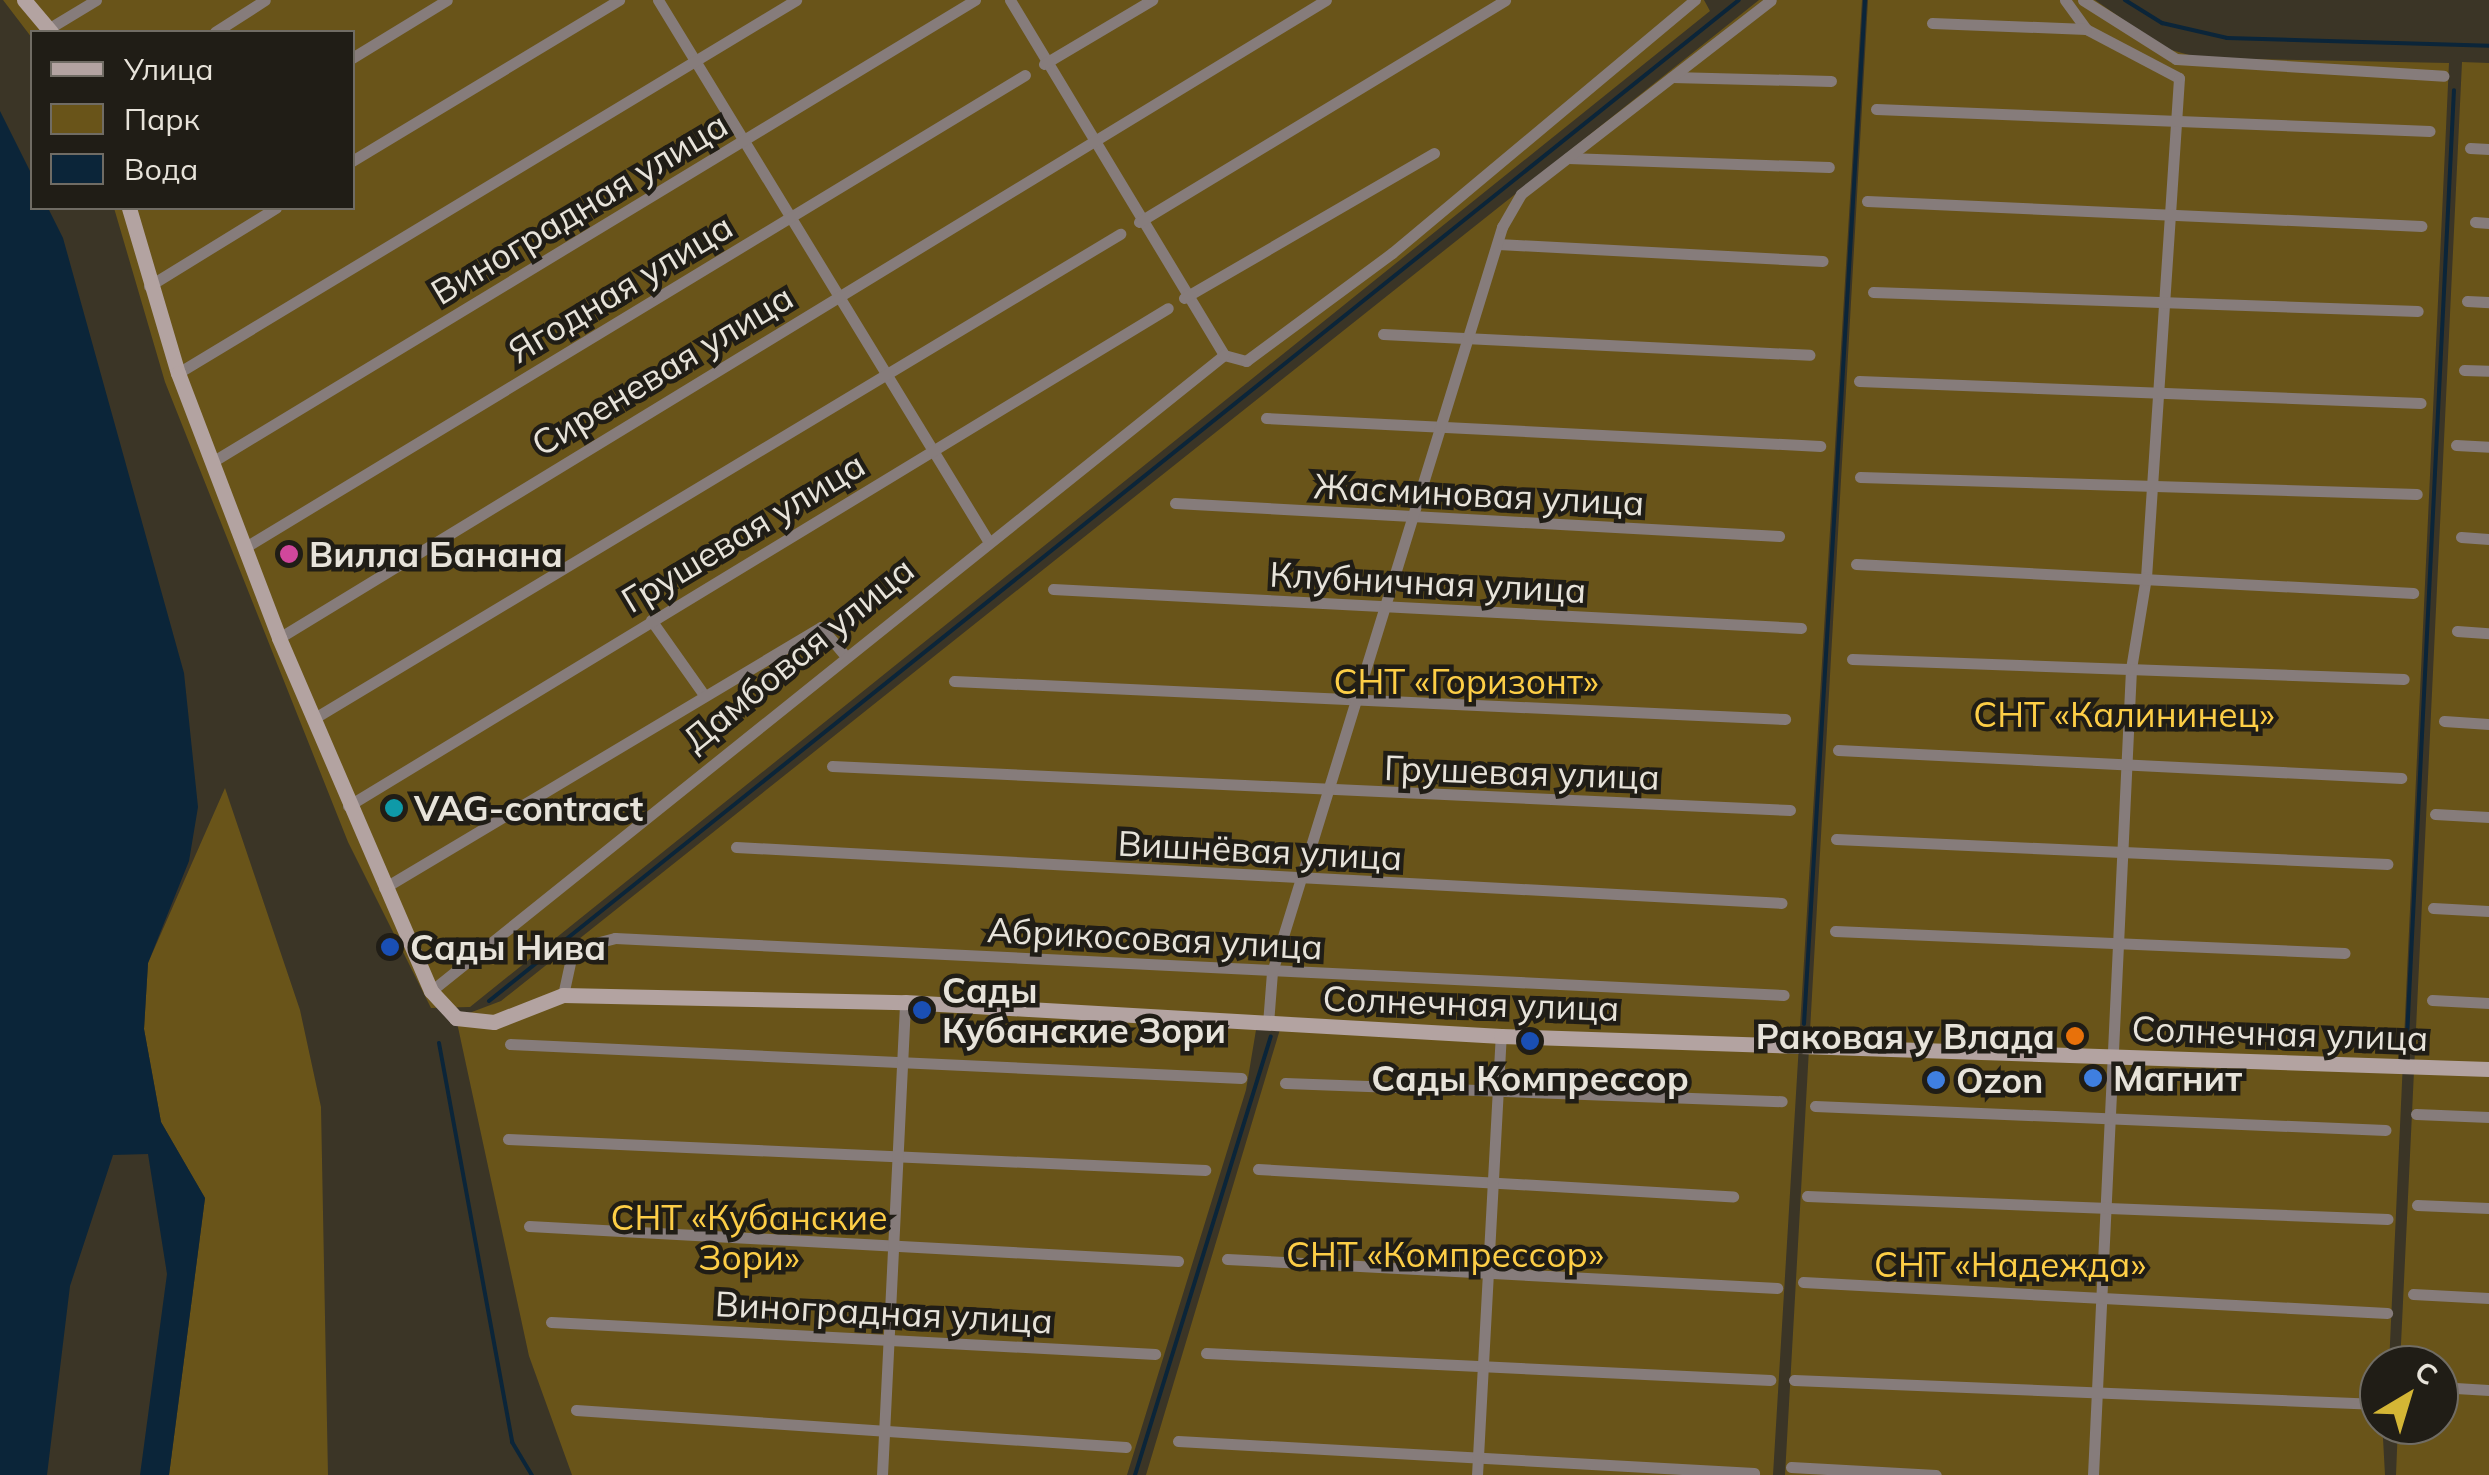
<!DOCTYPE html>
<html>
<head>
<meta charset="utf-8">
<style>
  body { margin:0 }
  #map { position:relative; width:2489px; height:1475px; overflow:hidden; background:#3b3526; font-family:Mulish,sans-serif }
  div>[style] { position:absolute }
  .green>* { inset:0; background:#695419 }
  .water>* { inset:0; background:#0b2539 }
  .stream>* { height:4px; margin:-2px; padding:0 2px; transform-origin:2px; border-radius:2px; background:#0b2539 }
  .street>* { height:11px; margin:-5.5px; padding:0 5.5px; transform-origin:5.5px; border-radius:5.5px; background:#867c7b }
  .secondary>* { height:15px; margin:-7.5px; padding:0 7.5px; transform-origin:7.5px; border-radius:7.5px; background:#b3a3a1 }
  .dots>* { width:28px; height:28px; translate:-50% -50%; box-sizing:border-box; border:5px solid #201d16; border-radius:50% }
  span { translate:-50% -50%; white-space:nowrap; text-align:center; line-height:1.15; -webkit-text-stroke:9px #201d16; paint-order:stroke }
  .street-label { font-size:35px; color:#e7e3da }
  .poi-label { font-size:35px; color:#e7e3da; font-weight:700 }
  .left { translate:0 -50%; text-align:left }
  .right { translate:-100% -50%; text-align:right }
  .park-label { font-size:35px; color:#fdce46 }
  .legend { position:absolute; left:30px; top:30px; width:325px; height:180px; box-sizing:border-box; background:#201d16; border:2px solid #706c64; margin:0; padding:12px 18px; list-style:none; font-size:30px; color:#e7e3da }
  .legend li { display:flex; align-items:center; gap:20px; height:50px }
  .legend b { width:50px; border:2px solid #706c64 }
  .north { position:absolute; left:2359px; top:1345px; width:100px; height:100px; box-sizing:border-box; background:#201d16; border:2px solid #706c64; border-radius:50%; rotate:38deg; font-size:28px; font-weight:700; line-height:40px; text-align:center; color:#e7e3da }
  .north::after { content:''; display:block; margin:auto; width:35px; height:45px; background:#d4b635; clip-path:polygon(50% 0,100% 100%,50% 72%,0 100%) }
</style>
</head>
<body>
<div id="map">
  <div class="green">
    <div style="clip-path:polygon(3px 0,1704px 0,1710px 11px,470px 1007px,431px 1008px,348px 842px,165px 382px,114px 208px,352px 208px,352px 32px,32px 38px)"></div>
    <div style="clip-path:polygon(1759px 0,1862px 0,1773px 1475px,1146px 1475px,1281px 1026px,1257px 1024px,1246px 1090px,1127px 1475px,572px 1475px,529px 1356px,456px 1018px,501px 1001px)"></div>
    <div style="clip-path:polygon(1868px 0,2095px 0,2164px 48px,2200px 58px,2449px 63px,2389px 1365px,2379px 1365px,2385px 1475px,1785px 1475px)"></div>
    <div style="clip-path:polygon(2462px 62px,2489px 63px,2489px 1475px,2396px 1475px,2398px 1425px,2439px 1425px,2439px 1365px,2400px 1365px)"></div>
    <div style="clip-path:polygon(225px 788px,300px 1010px,321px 1107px,328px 1475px,169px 1475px,205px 1198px,161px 1122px,144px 1029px,148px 963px)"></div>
  </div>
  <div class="water">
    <div style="clip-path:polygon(0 111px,32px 175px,32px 208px,48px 208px,63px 238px,184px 673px,198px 807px,189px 861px,148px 963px,144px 1029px,161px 1122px,205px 1198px,169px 1475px,140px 1475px,167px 1274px,148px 1154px,113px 1155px,70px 1286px,47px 1475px,0 1475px)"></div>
  </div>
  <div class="stream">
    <div style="left:2125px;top:0;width:44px;rotate:31.9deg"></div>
    <div style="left:2162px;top:23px;width:67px;rotate:13deg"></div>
    <div style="left:2227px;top:38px;width:262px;rotate:1.7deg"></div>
    <div style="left:489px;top:1001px;width:1601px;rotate:-38.69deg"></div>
    <div style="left:1804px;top:1024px;width:1026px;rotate:-86.59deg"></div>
    <div style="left:2407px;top:1037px;width:948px;rotate:-87.16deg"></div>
    <div style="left:439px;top:1043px;width:406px;rotate:79.6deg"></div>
    <div style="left:512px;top:1442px;width:39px;rotate:59deg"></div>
    <div style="left:1135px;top:1475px;width:459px;rotate:-72.8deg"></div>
  </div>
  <div class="street">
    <div style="left:658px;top:0;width:631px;rotate:58.6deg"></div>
    <div style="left:1010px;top:0;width:415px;rotate:58.9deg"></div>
    <div style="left:1224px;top:355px;width:23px;rotate:15deg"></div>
    <div style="left:1246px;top:361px;width:182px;rotate:-36.5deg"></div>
    <div style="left:1392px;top:253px;width:395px;rotate:-39.9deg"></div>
    <div style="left:2065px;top:0;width:36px;rotate:54deg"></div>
    <div style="left:2086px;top:29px;width:105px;rotate:27.8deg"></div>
    <div style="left:2179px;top:78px;width:500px;rotate:93.78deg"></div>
    <div style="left:2146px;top:577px;width:93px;rotate:99.3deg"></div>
    <div style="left:2131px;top:669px;width:807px;rotate:92.7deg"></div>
    <div style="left:2083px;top:0;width:110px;rotate:32.4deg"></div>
    <div style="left:2176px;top:59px;width:268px;rotate:3.6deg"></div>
    <div style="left:1932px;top:23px;width:154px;rotate:2.2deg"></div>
    <div style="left:48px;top:29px;width:56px;rotate:-31.1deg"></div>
    <div style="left:215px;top:32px;width:59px;rotate:-32.6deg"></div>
    <div style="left:352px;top:58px;width:111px;rotate:-31.4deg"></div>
    <div style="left:1044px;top:64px;width:126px;rotate:-30.7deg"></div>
    <div style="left:1672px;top:77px;width:159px;rotate:1.4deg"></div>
    <div style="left:1876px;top:109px;width:554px;rotate:2.27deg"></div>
    <div style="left:2470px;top:148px;width:19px;rotate:3deg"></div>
    <div style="left:1568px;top:158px;width:261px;rotate:2deg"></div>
    <div style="left:352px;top:161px;width:312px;rotate:-31.1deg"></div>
    <div style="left:1867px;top:201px;width:555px;rotate:2.58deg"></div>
    <div style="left:1139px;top:222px;width:428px;rotate:-31.2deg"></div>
    <div style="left:2475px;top:222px;width:14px;rotate:4deg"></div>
    <div style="left:1498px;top:244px;width:325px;rotate:3deg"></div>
    <div style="left:149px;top:286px;width:149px;rotate:-31.6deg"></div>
    <div style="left:1873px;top:292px;width:545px;rotate:2deg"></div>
    <div style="left:1184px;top:298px;width:289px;rotate:-30.1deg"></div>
    <div style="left:2467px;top:301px;width:22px;rotate:3deg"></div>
    <div style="left:1383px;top:334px;width:427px;rotate:2.8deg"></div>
    <div style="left:2464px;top:370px;width:25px;rotate:2deg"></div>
    <div style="left:178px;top:373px;width:722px;rotate:-31.11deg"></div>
    <div style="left:1859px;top:381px;width:562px;rotate:2.24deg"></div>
    <div style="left:1266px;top:418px;width:555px;rotate:2.89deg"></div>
    <div style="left:2456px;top:445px;width:33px;rotate:3deg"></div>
    <div style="left:212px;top:462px;width:892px;rotate:-31.2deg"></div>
    <div style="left:1860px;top:477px;width:557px;rotate:1.75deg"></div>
    <div style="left:1175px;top:503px;width:605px;rotate:3.13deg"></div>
    <div style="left:2461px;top:537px;width:28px;rotate:4deg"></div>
    <div style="left:244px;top:548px;width:913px;rotate:-31.2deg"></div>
    <div style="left:1856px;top:564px;width:558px;rotate:2.98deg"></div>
    <div style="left:1053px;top:589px;width:749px;rotate:2.98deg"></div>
    <div style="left:651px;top:620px;width:88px;rotate:54.7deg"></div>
    <div style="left:2457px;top:631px;width:32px;rotate:4deg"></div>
    <div style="left:279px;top:638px;width:1226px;rotate:-31.36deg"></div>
    <div style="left:1852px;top:659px;width:552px;rotate:2.08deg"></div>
    <div style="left:954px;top:681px;width:832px;rotate:2.62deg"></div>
    <div style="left:313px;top:719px;width:942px;rotate:-31.01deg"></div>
    <div style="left:2444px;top:721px;width:45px;rotate:3.8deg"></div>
    <div style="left:1838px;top:750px;width:564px;rotate:2.85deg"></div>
    <div style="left:832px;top:766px;width:959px;rotate:2.63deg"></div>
    <div style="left:348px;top:806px;width:959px;rotate:-31.27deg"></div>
    <div style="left:2435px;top:814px;width:54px;rotate:3.2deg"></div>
    <div style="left:1836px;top:839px;width:552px;rotate:2.6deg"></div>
    <div style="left:736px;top:847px;width:1047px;rotate:3.06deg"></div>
    <div style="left:384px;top:888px;width:509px;rotate:-30.85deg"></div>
    <div style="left:821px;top:627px;width:34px;rotate:50deg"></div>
    <div style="left:2433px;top:908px;width:56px;rotate:3.1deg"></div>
    <div style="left:1835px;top:931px;width:510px;rotate:2.47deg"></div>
    <div style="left:431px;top:991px;width:1017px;rotate:-38.73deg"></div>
    <div style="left:563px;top:995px;width:47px;rotate:-77.7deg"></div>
    <div style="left:573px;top:949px;width:43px;rotate:-14.7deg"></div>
    <div style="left:615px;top:938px;width:1170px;rotate:2.79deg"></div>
    <div style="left:2432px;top:1000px;width:57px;rotate:3deg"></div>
    <div style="left:1268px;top:1024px;width:52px;rotate:-85.6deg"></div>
    <div style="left:1272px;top:972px;width:780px;rotate:-72.84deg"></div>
    <div style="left:1502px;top:227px;width:38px;rotate:-60deg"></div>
    <div style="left:1521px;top:194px;width:316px;rotate:-37.8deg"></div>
    <div style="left:510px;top:1044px;width:732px;rotate:2.66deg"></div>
    <div style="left:1285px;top:1083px;width:497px;rotate:2.1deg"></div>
    <div style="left:1815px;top:1106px;width:571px;rotate:2.41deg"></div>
    <div style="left:2416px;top:1114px;width:73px;rotate:2.4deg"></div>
    <div style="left:508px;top:1139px;width:698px;rotate:2.55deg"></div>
    <div style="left:1258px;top:1169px;width:476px;rotate:3.3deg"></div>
    <div style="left:1807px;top:1196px;width:581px;rotate:2.27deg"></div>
    <div style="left:2417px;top:1205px;width:72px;rotate:2.4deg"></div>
    <div style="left:529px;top:1226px;width:650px;rotate:3.09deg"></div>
    <div style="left:1227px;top:1259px;width:551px;rotate:3.02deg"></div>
    <div style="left:1803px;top:1282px;width:585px;rotate:3.04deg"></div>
    <div style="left:2413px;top:1294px;width:76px;rotate:3deg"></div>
    <div style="left:551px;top:1322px;width:605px;rotate:3.03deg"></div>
    <div style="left:1206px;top:1353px;width:565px;rotate:2.74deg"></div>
    <div style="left:1794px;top:1380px;width:585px;rotate:2.35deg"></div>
    <div style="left:2439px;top:1387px;width:50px;rotate:3.4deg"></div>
    <div style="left:576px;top:1410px;width:551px;rotate:3.85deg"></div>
    <div style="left:1178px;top:1441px;width:577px;rotate:3.18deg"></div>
    <div style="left:1791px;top:1467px;width:145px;rotate:3.2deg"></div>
    <div style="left:882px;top:1475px;width:474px;rotate:-87.2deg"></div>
    <div style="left:1477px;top:1475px;width:440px;rotate:-86.9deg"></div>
  </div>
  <div class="secondary">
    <div style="left:24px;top:0;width:42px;rotate:49.8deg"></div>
    <div style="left:129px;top:208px;width:172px;rotate:73.5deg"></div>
    <div style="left:178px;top:373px;width:284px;rotate:69.1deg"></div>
    <div style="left:279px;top:638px;width:384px;rotate:66.7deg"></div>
    <div style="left:431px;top:991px;width:37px;rotate:47deg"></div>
    <div style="left:456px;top:1018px;width:38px;rotate:6deg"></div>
    <div style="left:494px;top:1022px;width:74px;rotate:-21.4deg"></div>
    <div style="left:563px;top:995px;width:342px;rotate:1.2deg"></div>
    <div style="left:905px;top:1002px;width:597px;rotate:3.27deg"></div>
    <div style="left:1501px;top:1036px;width:989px;rotate:1.91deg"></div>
  </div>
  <div class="dots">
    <div style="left:289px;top:554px;background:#d1479c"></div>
    <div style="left:394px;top:808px;background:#0f9aa8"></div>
    <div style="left:390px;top:947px;background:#1a4fb4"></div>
    <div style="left:922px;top:1010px;background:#1a4fb4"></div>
    <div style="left:2075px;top:1036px;background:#e8710a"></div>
    <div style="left:1530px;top:1041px;background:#1a4fb4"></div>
    <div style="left:2093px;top:1078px;background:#3f7fe0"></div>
    <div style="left:1936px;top:1080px;background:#3f7fe0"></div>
  </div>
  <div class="street-label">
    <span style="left:579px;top:208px;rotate:-31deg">Виноградная улица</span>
    <span style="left:620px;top:288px;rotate:-31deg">Ягодная улица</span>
    <span style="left:662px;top:370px;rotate:-31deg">Сиреневая улица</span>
    <span style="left:1479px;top:494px;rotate:3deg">Жасминовая улица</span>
    <span style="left:743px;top:532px;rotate:-31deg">Грушевая улица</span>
    <span style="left:1428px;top:582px;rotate:3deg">Клубничная улица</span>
    <span style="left:798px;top:654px;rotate:-39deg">Дамбовая улица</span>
    <span style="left:1522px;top:772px;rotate:2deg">Грушевая улица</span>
    <span style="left:1260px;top:850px;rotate:3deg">Вишнёвая улица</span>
    <span style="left:1155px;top:938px;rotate:3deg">Абрикосовая улица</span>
    <span style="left:1471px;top:1003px;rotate:2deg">Солнечная улица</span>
    <span style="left:2280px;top:1033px;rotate:2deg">Солнечная улица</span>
    <span style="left:884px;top:1312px;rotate:3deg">Виноградная улица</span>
  </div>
  <div class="poi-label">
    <span class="left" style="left:309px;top:554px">Вилла Банана</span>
    <span class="left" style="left:414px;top:808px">VAG-contract</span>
    <span class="left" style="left:410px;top:947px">Сады Нива</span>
    <span class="left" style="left:942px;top:1010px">Сады<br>Кубанские Зори</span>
    <span class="right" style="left:2055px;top:1036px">Раковая у Влада</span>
    <span style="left:1530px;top:1078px">Сады Компрессор</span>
    <span class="left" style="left:2113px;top:1078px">Магнит</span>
    <span class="left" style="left:1956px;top:1080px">Ozon</span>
  </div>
  <div class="park-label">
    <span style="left:1466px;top:681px">СНТ «Горизонт»</span>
    <span style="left:2124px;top:714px">СНТ «Калининец»</span>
    <span style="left:749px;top:1237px">СНТ «Кубанские<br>Зори»</span>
    <span style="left:1445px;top:1254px">СНТ «Компрессор»</span>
    <span style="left:2010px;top:1264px">СНТ «Надежда»</span>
  </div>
  <ul class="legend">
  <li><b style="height:12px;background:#b3a3a1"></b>Улица</li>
  <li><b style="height:28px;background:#695419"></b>Парк</li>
  <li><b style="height:28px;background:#0b2539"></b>Вода</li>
  </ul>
  <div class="north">С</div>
</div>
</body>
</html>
